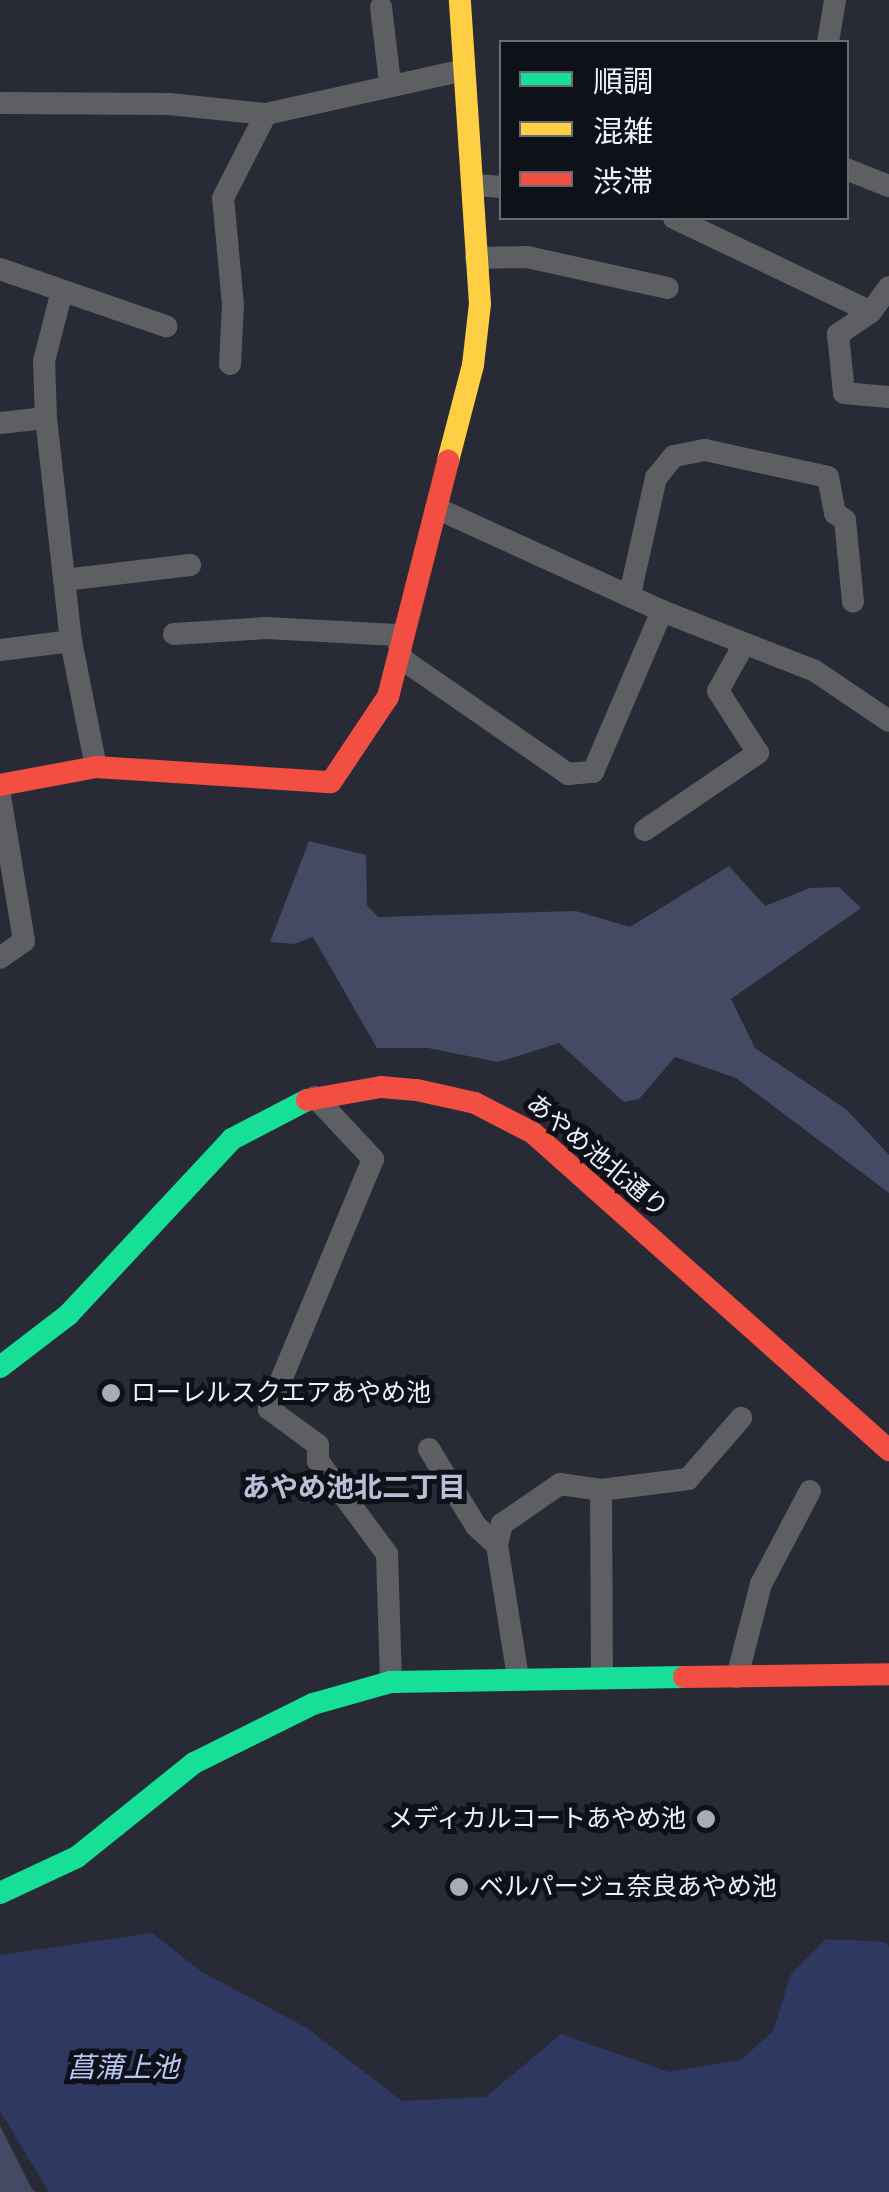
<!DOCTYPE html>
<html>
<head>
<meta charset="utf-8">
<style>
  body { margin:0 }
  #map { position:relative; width:889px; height:2192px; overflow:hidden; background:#282b35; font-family:Roboto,"Noto Sans JP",sans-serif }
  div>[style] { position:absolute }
  .green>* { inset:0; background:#444a64 }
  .water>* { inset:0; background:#2f3861 }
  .street>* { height:22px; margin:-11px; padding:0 11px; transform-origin:11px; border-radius:11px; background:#5e5f63 }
  .fast>* { height:22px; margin:-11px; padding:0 11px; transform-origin:11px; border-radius:11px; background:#16e098 }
  .slow>* { height:22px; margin:-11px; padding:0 11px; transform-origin:11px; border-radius:11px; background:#ffcf43 }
  .jam>* { height:22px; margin:-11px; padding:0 11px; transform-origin:11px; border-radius:11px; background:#f24e42 }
  .dots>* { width:28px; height:28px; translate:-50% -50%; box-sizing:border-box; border:5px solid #0f1119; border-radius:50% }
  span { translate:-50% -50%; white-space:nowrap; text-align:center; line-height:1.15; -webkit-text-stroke:10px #0f1119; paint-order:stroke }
  .street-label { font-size:25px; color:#eff2fe }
  .poi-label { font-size:25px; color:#eff2fe }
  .left { translate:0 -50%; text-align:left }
  .right { translate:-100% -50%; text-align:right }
  .neighbourhood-label { font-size:28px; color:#b8bfd6; font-weight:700 }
  .water-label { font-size:28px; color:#b9c5f2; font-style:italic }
  .legend { position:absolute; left:499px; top:40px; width:350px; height:180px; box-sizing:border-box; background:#0f1119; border:2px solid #696b75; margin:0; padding:12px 18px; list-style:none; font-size:30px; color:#eff2fe }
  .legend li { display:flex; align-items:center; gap:20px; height:50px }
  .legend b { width:50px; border:2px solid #696b75 }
</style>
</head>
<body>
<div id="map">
  <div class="green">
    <div style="clip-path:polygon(309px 841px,366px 855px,367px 905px,378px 917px,576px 911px,630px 927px,729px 866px,765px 906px,810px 888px,839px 887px,861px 908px,731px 999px,755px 1048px,847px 1110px,889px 1155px,889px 1193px,736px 1078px,675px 1057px,639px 1099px,624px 1102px,559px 1043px,498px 1062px,428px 1048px,377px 1048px,313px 937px,294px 944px,270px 942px)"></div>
    <div style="clip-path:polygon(0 2126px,32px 2189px,36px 2192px,0 2192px)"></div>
  </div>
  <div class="water">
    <div style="clip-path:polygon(152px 1933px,202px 1972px,307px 2028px,402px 2101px,486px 2097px,561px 2034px,669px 2072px,741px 2060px,773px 2031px,791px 1974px,826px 1939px,884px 1942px,889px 1947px,889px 2192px,49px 2192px,0 2111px,0 1955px)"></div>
  </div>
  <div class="street">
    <div style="left:381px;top:7px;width:76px;rotate:83.2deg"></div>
    <div style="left:828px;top:42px;width:43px;rotate:-80.5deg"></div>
    <div style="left:0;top:103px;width:169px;rotate:0.3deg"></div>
    <div style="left:169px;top:104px;width:98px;rotate:5.9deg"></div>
    <div style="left:266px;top:114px;width:203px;rotate:-12.5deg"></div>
    <div style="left:846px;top:169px;width:46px;rotate:21.6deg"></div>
    <div style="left:474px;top:185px;width:28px;rotate:4deg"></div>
    <div style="left:674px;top:218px;width:218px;rotate:25.5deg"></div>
    <div style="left:476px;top:258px;width:51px;rotate:-1.1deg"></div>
    <div style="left:527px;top:257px;width:144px;rotate:12.4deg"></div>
    <div style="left:0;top:269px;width:176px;rotate:19deg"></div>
    <div style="left:889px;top:287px;width:31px;rotate:126deg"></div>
    <div style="left:871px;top:312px;width:40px;rotate:146deg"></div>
    <div style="left:838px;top:334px;width:59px;rotate:84.2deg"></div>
    <div style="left:844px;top:393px;width:45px;rotate:5.1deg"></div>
    <div style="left:230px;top:364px;width:59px;rotate:-87.1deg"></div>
    <div style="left:233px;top:305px;width:107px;rotate:-95.3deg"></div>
    <div style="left:223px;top:198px;width:94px;rotate:-62.9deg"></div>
    <div style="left:46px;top:418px;width:57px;rotate:-92deg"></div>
    <div style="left:44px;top:361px;width:72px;rotate:-75.6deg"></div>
    <div style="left:0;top:423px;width:46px;rotate:-6.2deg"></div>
    <div style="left:46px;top:418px;width:224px;rotate:83.6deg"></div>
    <div style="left:71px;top:641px;width:128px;rotate:78.8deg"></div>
    <div style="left:436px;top:508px;width:248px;rotate:24.5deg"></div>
    <div style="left:662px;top:611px;width:164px;rotate:21.4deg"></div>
    <div style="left:815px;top:671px;width:89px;rotate:34deg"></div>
    <div style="left:64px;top:580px;width:127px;rotate:-6.8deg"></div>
    <div style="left:630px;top:594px;width:119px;rotate:-77.4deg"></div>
    <div style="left:656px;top:478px;width:28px;rotate:-51deg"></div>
    <div style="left:674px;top:456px;width:32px;rotate:-11deg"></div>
    <div style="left:705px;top:450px;width:126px;rotate:12.4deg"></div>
    <div style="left:828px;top:477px;width:37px;rotate:79deg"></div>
    <div style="left:835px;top:513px;width:12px;rotate:35deg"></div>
    <div style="left:845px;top:520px;width:82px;rotate:84.4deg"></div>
    <div style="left:174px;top:634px;width:92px;rotate:-3.7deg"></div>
    <div style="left:266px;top:628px;width:131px;rotate:3.1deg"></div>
    <div style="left:397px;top:635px;width:25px;rotate:78deg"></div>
    <div style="left:402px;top:659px;width:202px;rotate:34.7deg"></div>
    <div style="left:568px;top:774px;width:25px;rotate:-5deg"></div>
    <div style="left:593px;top:772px;width:175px;rotate:-66.8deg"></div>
    <div style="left:0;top:650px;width:72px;rotate:-7.2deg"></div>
    <div style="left:0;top:796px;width:147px;rotate:80.6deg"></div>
    <div style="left:24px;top:941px;width:29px;rotate:145deg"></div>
    <div style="left:645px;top:830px;width:137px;rotate:-34.3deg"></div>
    <div style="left:758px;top:753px;width:74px;rotate:-122.8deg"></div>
    <div style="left:718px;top:691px;width:54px;rotate:-61deg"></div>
    <div style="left:315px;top:1097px;width:85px;rotate:46.9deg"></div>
    <div style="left:373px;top:1159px;width:271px;rotate:112.6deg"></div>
    <div style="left:269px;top:1409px;width:61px;rotate:36.3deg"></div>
    <div style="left:318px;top:1445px;width:16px;rotate:90deg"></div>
    <div style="left:318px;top:1461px;width:116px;rotate:53.4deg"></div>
    <div style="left:387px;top:1554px;width:128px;rotate:88.2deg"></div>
    <div style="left:429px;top:1449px;width:90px;rotate:58.6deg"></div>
    <div style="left:476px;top:1526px;width:28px;rotate:42deg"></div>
    <div style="left:497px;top:1545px;width:134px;rotate:81deg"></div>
    <div style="left:601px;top:1490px;width:187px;rotate:89.7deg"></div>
    <div style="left:497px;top:1545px;width:22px;rotate:-77deg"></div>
    <div style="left:502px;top:1524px;width:70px;rotate:-34.6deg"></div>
    <div style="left:560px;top:1484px;width:41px;rotate:8.3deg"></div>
    <div style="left:601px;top:1490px;width:88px;rotate:-7.2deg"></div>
    <div style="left:688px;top:1479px;width:81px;rotate:-49deg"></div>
    <div style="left:737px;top:1677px;width:96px;rotate:-75.5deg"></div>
    <div style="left:761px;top:1584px;width:105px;rotate:-62.2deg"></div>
  </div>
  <div class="fast">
    <div style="left:0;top:1367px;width:86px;rotate:-37.4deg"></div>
    <div style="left:68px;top:1315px;width:241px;rotate:-47deg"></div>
    <div style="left:232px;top:1139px;width:85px;rotate:-27.5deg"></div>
    <div style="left:0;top:1893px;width:85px;rotate:-25.1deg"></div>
    <div style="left:77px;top:1857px;width:150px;rotate:-38.8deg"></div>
    <div style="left:194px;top:1763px;width:133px;rotate:-26.4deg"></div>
    <div style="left:313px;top:1704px;width:81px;rotate:-15.8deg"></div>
    <div style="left:391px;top:1682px;width:293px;rotate:-1deg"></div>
  </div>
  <div class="slow">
    <div style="left:448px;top:461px;width:99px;rotate:-75.4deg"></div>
    <div style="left:473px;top:365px;width:61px;rotate:-83.5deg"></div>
    <div style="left:480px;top:304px;width:305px;rotate:-93.8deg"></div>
  </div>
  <div class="jam">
    <div style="left:0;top:785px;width:98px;rotate:-10.6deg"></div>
    <div style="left:96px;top:767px;width:235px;rotate:3.7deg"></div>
    <div style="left:331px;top:782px;width:102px;rotate:-56.2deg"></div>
    <div style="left:388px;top:697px;width:244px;rotate:-75.7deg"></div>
    <div style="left:307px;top:1100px;width:75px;rotate:-10deg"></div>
    <div style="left:381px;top:1087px;width:36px;rotate:5deg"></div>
    <div style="left:417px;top:1090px;width:59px;rotate:12.6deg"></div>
    <div style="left:475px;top:1103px;width:65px;rotate:27.3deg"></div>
    <div style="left:533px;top:1133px;width:477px;rotate:41.7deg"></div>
    <div style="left:684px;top:1677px;width:205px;rotate:-0.8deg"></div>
  </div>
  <div class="dots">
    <div style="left:111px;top:1393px;background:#a9acb8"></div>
    <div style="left:706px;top:1819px;background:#a9acb8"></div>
    <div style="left:459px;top:1887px;background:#a9acb8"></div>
  </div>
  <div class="street-label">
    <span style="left:597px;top:1156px;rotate:40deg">あやめ池北通り</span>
  </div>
  <div class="poi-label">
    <span class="left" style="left:131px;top:1393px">ローレルスクエアあやめ池</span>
    <span class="right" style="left:686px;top:1819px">メディカルコートあやめ池</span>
    <span class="left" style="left:479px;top:1887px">ベルパージュ奈良あやめ池</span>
  </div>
  <div class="neighbourhood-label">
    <span style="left:354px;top:1488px">あやめ池北二丁目</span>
  </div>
  <div class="water-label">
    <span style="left:123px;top:2068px">菖蒲上池</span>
  </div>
  <ul class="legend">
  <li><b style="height:12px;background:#16e098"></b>順調</li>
  <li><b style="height:12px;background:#ffcf43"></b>混雑</li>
  <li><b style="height:12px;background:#f24e42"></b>渋滞</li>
  </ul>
</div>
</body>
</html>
